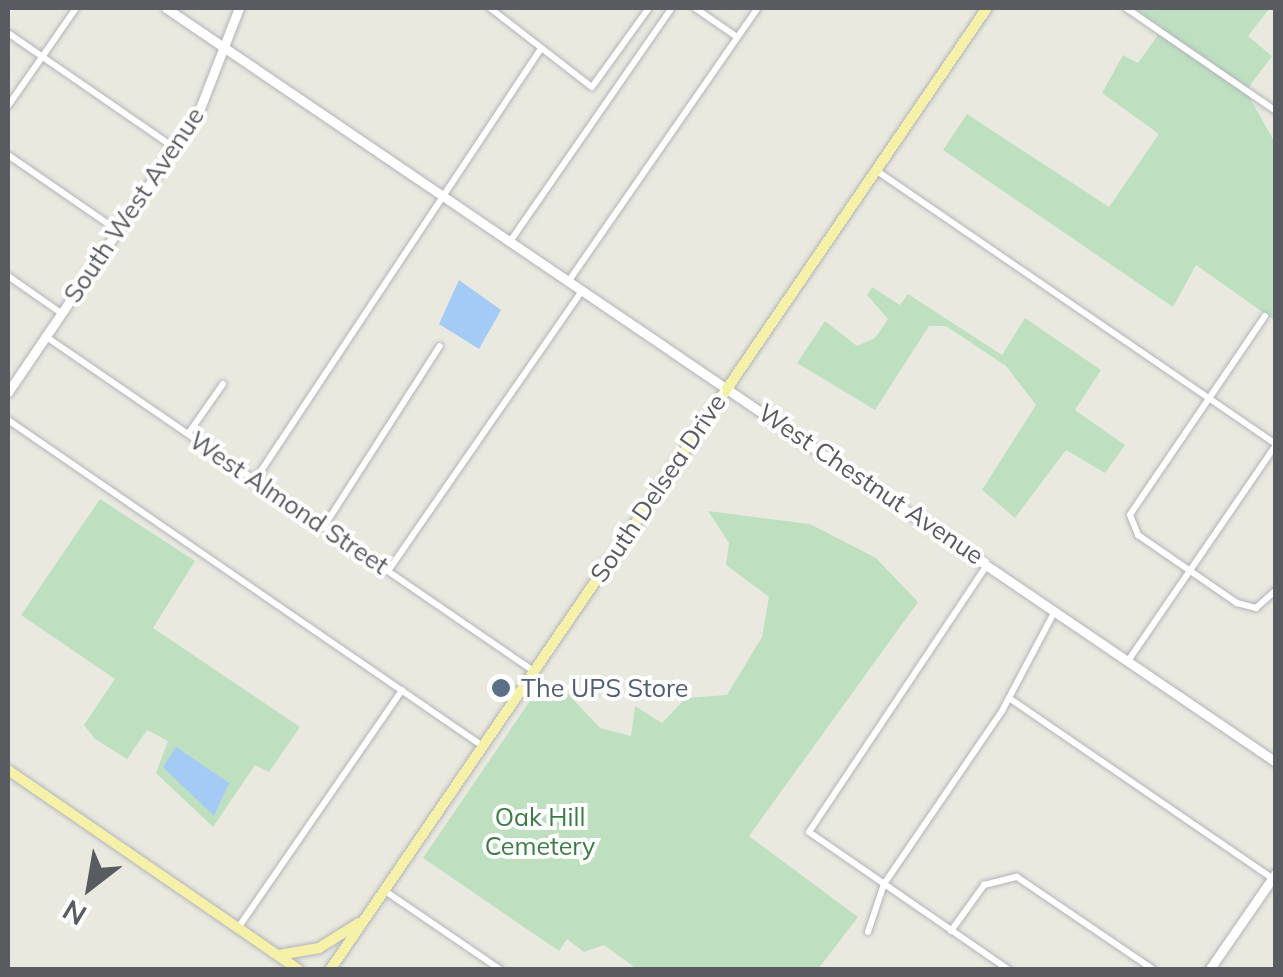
<!DOCTYPE html>
<html>
<head>
<meta charset="utf-8">
<style>
  body { margin:0 }
  #map { position:relative; width:1283px; height:977px; overflow:hidden; background:#eae9e0; font-family:Mulish,sans-serif }
  div>[style] { position:absolute }
  .green>* { inset:0; background:#bee0c1 }
  .water>* { inset:0; background:#a4caf6 }
  .roads { filter:drop-shadow(0 0 2px #b2b5b9) drop-shadow(0 0 2px #b2b5b9) }
  .street>* { height:6px; margin:-3px; padding:0 3px; transform-origin:3px; border-radius:3px; background:#fff }
  .secondary>* { height:9px; margin:-4.5px; padding:0 4.5px; transform-origin:4.5px; border-radius:4.5px; background:#fff }
  .primary>* { height:10px; margin:-5px; padding:0 5px; transform-origin:5px; border-radius:5px; background:#f6f1a8 }
  .dots>* { width:28px; height:28px; translate:-50% -50%; box-sizing:border-box; border:5px solid #fff; border-radius:50% }
  span { translate:-50% -50%; white-space:nowrap; text-align:center; line-height:1.15; -webkit-text-stroke:8px #fff; paint-order:stroke }
  .street-label { font-size:25px; color:#585b5f }
  .service-label { font-size:25px; color:#4e5e75 }
  .left { translate:0 -50%; text-align:left }
  .park-label { font-size:25px; color:#3b7c44 }
  .frame { position:absolute; inset:0; border:10px solid #585b5f; pointer-events:none }
  .north { position:absolute; left:40px; top:837px; width:100px; height:100px; -webkit-text-stroke:8px #fff; paint-order:stroke; rotate:211deg; font-size:28px; font-weight:700; line-height:40px; text-align:center; color:#585b5f }
  .north::after { content:''; display:block; margin:auto; width:35px; height:45px; background:#585b5f; clip-path:polygon(50% 0,100% 100%,50% 72%,0 100%) }
</style>
</head>
<body>
<div id="map">
  <div class="green">
    <div style="clip-path:polygon(1134px 8px,1270px 8px,1248px 36px,1272px 56px,1246px 91px,1275px 143px,1275px 321px,1196px 265px,1173px 307px,943px 150px,967px 114px,1109px 207px,1159px 134px,1102px 93px,1123px 55px,1138px 63px,1163px 28px)"></div>
    <div style="clip-path:polygon(872px 287px,900px 305px,908px 294px,1002px 355px,1025px 318px,1101px 370px,1075px 410px,1125px 445px,1105px 473px,1066px 450px,1015px 518px,982px 490px,1036px 405px,1006px 366px,946px 326px,929px 326px,875px 410px,797px 363px,825px 321px,857px 346px,875px 338px,888px 319px,867px 295px)"></div>
    <div style="clip-path:polygon(100px 499px,195px 561px,153px 628px,300px 727px,269px 772px,255px 765px,213px 827px,156px 773px,168px 741px,147px 730px,127px 759px,95px 739px,84px 725px,115px 679px,21px 615px)"></div>
    <div style="clip-path:polygon(708px 511px,810px 524px,876px 558px,918px 602px,749px 836px,858px 917px,818px 969px,637px 969px,604px 945px,584px 952px,567px 939px,559px 951px,423px 858px,538px 689px,559px 684px,600px 728px,631px 736px,635px 706px,662px 723px,686px 698px,727px 695px,762px 637px,769px 597px,726px 565px,729px 543px)"></div>
  </div>
  <div class="water">
    <div style="clip-path:polygon(459px 280px,501px 310px,479px 349px,439px 324px)"></div>
    <div style="clip-path:polygon(176px 747px,229px 783px,214px 816px,163px 767px)"></div>
  </div>
  <div class="roads">
    <div class="street">
      <div style="left:490px;top:8px;width:129px;rotate:37.8deg"></div>
      <div style="left:592px;top:87px;width:97px;rotate:-54.2deg"></div>
      <div style="left:695px;top:8px;width:51px;rotate:34.6deg"></div>
      <div style="left:1126px;top:8px;width:182px;rotate:34.5deg"></div>
      <div style="left:8px;top:33px;width:203px;rotate:34.6deg"></div>
      <div style="left:8px;top:106px;width:119px;rotate:-55.2deg"></div>
      <div style="left:8px;top:155px;width:134px;rotate:34.6deg"></div>
      <div style="left:877px;top:171px;width:483px;rotate:34.4deg"></div>
      <div style="left:509px;top:243px;width:286px;rotate:-55.3deg"></div>
      <div style="left:8px;top:276px;width:65px;rotate:34.9deg"></div>
      <div style="left:568px;top:282px;width:333px;rotate:-55.3deg"></div>
      <div style="left:1265px;top:316px;width:240px;rotate:124.2deg"></div>
      <div style="left:1130px;top:515px;width:22px;rotate:68deg"></div>
      <div style="left:1138px;top:535px;width:120px;rotate:34.5deg"></div>
      <div style="left:1237px;top:603px;width:20px;rotate:15deg"></div>
      <div style="left:1256px;top:608px;width:27px;rotate:-42deg"></div>
      <div style="left:45px;top:336px;width:591px;rotate:34.44deg"></div>
      <div style="left:8px;top:420px;width:574px;rotate:34.49deg"></div>
      <div style="left:188px;top:434px;width:61px;rotate:-55deg"></div>
      <div style="left:255px;top:480px;width:516px;rotate:-56.46deg"></div>
      <div style="left:323px;top:528px;width:216px;rotate:-57.3deg"></div>
      <div style="left:987px;top:565px;width:321px;rotate:123.7deg"></div>
      <div style="left:809px;top:832px;width:243px;rotate:34.6deg"></div>
      <div style="left:388px;top:571px;width:339px;rotate:-55.3deg"></div>
      <div style="left:1128px;top:661px;width:262px;rotate:-55.6deg"></div>
      <div style="left:1009px;top:698px;width:319px;rotate:34.4deg"></div>
      <div style="left:385px;top:891px;width:140px;rotate:34.3deg"></div>
      <div style="left:238px;top:928px;width:289px;rotate:-55.4deg"></div>
      <div style="left:951px;top:931px;width:57px;rotate:-54.3deg"></div>
      <div style="left:984px;top:885px;width:34px;rotate:-14deg"></div>
      <div style="left:1017px;top:877px;width:166px;rotate:34.2deg"></div>
      <div style="left:868px;top:932px;width:51px;rotate:-71.6deg"></div>
      <div style="left:884px;top:884px;width:209px;rotate:-55.7deg"></div>
      <div style="left:1002px;top:711px;width:113px;rotate:-62.1deg"></div>
    </div>
    <div class="secondary">
      <div style="left:166px;top:8px;width:1342px;rotate:34.19deg"></div>
      <div style="left:8px;top:392px;width:340px;rotate:-55.8deg"></div>
      <div style="left:199px;top:111px;width:110px;rotate:-68.8deg"></div>
      <div style="left:1209px;top:970px;width:118px;rotate:-55.4deg"></div>
    </div>
    <div class="primary">
      <div style="left:8px;top:770px;width:353px;rotate:34.5deg"></div>
      <div style="left:279px;top:955px;width:41px;rotate:-9.9deg"></div>
      <div style="left:319px;top:948px;width:47px;rotate:-32deg"></div>
      <div style="left:330px;top:970px;width:1165px;rotate:-55.67deg"></div>
    </div>
  </div>
  <div class="dots">
    <div style="left:501px;top:688px;background:#5c6f8a"></div>
  </div>
  <div class="street-label">
    <span style="left:134px;top:205px;rotate:-56deg">South West Avenue</span>
    <span style="left:871px;top:484px;rotate:34deg">West Chestnut Avenue</span>
    <span style="left:658px;top:488px;rotate:-56deg">South Delsea Drive</span>
    <span style="left:289px;top:503px;rotate:34deg">West Almond Street</span>
  </div>
  <div class="service-label">
    <span class="left" style="left:521px;top:688px">The UPS Store</span>
  </div>
  <div class="park-label">
    <span style="left:540px;top:832px">Oak Hill<br>Cemetery</span>
  </div>
  <div class="frame"></div>
  <div class="north">N</div>
</div>
</body>
</html>
